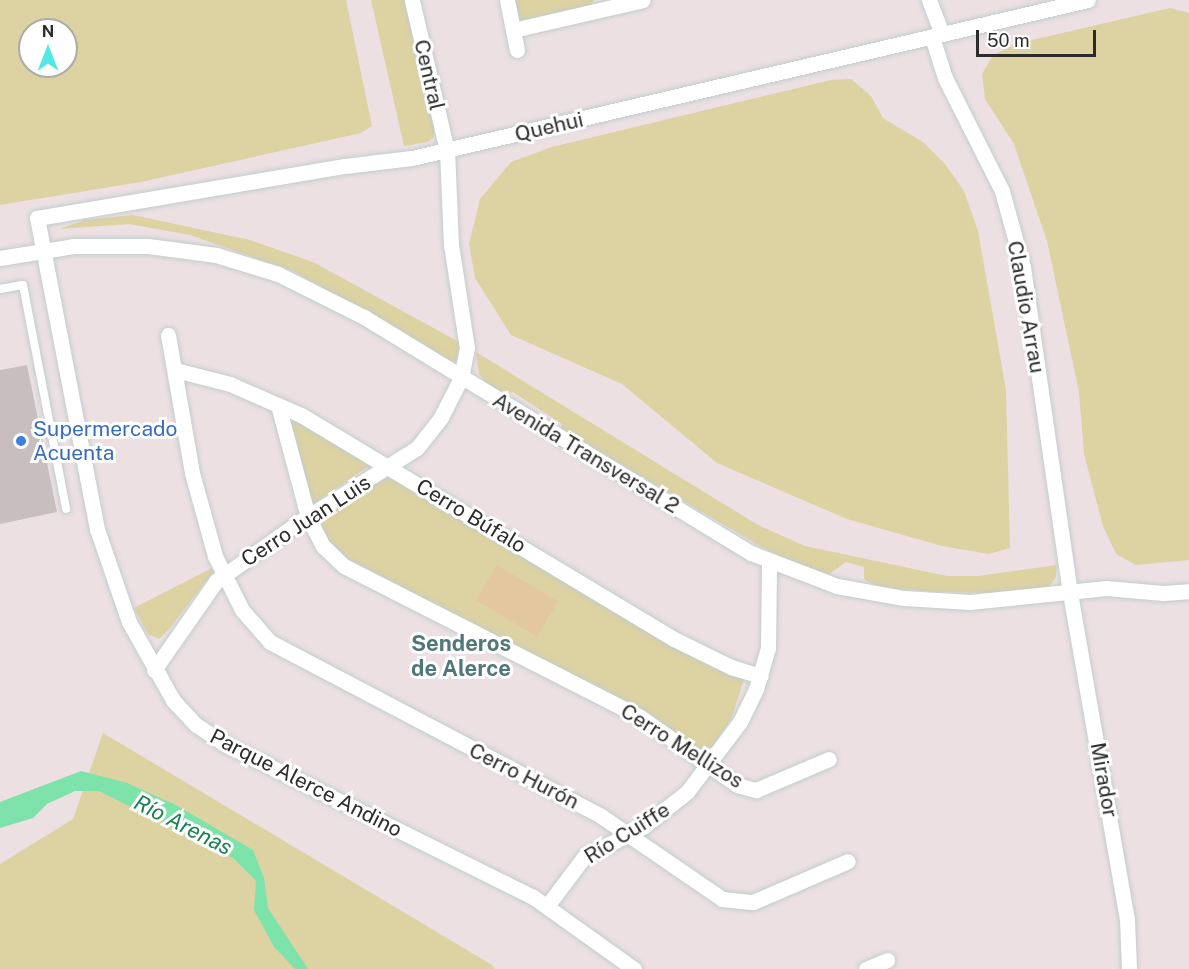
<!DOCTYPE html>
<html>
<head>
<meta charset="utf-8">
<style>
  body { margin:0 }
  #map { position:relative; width:1189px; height:969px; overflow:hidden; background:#ece0e3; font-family:"Public Sans",sans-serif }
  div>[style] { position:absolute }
  .green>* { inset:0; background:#ddd2a2 }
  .pitch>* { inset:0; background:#e3c79f; transform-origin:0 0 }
  .water>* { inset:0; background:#7ee3aa }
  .building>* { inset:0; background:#c8bec0 }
  .roads { filter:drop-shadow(0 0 2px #c1cdcc) drop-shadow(0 0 2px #c1cdcc) }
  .lane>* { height:8px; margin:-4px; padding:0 4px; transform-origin:4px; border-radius:4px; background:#fff }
  .street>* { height:15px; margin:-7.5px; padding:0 7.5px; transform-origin:7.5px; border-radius:7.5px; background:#fff }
  .dots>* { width:16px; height:16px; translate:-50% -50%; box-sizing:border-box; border:3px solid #fff; border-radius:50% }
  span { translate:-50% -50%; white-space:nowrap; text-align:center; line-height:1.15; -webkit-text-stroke:6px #fff; paint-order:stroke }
  .street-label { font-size:21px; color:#2c2c2c }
  .shop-label { font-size:21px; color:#366cbe }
  .left { translate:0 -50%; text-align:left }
  .neighbourhood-label { font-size:22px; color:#507878; font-weight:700 }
  .water-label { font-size:22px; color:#1b8350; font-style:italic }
  .north { position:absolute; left:18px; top:18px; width:60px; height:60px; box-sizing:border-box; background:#fff; border:2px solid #ababab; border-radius:50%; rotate:0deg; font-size:16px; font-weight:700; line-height:24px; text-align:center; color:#2c2c2c }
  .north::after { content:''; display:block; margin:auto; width:21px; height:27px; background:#51e8e5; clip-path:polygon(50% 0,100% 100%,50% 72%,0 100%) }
  .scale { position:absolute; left:976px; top:30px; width:120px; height:27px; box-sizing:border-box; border:3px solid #2c2c2c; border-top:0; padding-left:8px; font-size:18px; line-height:21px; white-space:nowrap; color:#2c2c2c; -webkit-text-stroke:4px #fff; paint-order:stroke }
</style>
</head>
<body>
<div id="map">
  <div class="green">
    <div style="clip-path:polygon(evenodd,0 0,346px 0,372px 126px,361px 133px,141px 182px,0 205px,0 0,30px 30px,66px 30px,66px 66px,30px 66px,30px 30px)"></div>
    <div style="clip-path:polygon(371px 0,404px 0,435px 127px,433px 138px,427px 142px,404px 146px)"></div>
    <div style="clip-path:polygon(513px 0,594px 0,591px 6px,525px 22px,517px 18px)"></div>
    <div style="clip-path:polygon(1170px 8px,1189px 13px,1189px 560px,1136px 565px,1116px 554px,1103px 526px,1084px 454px,1079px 392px,1047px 241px,1014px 144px,985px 99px,982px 74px,993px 55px,1019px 43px)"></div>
    <div style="clip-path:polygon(851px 79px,871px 96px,883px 118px,924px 143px,945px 164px,964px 191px,978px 231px,1006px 390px,1010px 548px,989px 554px,942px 546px,847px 519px,717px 463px,622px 384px,511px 335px,475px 278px,469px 244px,480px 199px,511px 162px,552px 147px,831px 80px)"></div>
    <div style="clip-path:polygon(133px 215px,250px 240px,313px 262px,459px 342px,460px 360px,451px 361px,295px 272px,190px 235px,129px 224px,60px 229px,84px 220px)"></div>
    <div style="clip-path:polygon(476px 352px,758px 525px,805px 546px,947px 576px,978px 576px,1057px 565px,1056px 577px,1048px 588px,1000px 593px,937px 592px,877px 587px,864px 579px,864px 567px,846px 562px,829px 574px,784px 560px,561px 429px,562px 424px,513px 392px,506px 394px,486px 382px,479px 374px)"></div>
    <div style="clip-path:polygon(288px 416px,372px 464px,316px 502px,309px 503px)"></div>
    <div style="clip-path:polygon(390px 476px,744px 679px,732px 717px,713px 747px,697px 750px,652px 715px,339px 557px,319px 527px,323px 515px)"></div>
    <div style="clip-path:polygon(212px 568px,214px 571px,169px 629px,159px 639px,148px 634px,134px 608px)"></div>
    <div style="clip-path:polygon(103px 733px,492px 965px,495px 969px,0 969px,0 864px,73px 819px)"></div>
  </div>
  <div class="pitch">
    <div style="left:497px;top:565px;width:71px;height:41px;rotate:31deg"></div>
  </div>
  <div class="water">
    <div style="clip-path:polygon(81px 771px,127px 783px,176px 805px,253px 850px,264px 878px,268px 908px,308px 969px,295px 969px,274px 947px,254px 910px,256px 881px,233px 858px,99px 791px,75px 791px,47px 804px,33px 818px,0 828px,0 802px)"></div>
  </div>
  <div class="building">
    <div style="clip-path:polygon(27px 365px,57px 512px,0 524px,0 370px)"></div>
  </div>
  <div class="roads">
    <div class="lane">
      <div style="left:0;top:289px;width:23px;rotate:-10deg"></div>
      <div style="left:23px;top:285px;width:228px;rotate:79.1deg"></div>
    </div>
    <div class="street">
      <div style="left:507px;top:0;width:51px;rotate:78.7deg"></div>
      <div style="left:929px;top:0;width:36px;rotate:69deg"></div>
      <div style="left:513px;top:30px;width:133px;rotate:-13deg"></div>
      <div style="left:932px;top:37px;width:43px;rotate:72.4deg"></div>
      <div style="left:945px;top:78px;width:127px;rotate:63.2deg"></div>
      <div style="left:1002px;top:191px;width:79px;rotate:74.6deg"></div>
      <div style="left:1023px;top:267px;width:329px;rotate:81.8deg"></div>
      <div style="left:1070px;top:593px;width:331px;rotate:80.1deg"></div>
      <div style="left:1127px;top:919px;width:50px;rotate:87.7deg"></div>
      <div style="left:0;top:258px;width:74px;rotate:-9.3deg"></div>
      <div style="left:73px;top:246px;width:75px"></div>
      <div style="left:148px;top:246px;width:69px;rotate:7.5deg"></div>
      <div style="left:216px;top:255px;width:65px;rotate:17deg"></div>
      <div style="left:278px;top:274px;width:96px;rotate:26.6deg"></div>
      <div style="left:364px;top:317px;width:453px;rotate:31.4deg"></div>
      <div style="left:751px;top:553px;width:92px;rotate:21deg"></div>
      <div style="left:837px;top:586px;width:68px;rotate:10.2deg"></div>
      <div style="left:904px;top:598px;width:66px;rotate:3.5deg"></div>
      <div style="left:970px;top:602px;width:137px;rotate:-5.9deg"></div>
      <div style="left:1106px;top:588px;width:57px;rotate:5deg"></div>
      <div style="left:1163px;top:593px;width:26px;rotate:-4deg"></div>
      <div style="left:168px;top:335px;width:140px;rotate:80.1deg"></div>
      <div style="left:192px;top:473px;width:86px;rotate:74.5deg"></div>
      <div style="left:215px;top:556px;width:60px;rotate:63.4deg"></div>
      <div style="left:242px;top:610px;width:43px;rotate:48.8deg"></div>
      <div style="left:270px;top:642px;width:374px;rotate:27.7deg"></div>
      <div style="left:601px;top:816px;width:147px;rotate:34.4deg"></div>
      <div style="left:722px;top:899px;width:31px;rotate:6deg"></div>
      <div style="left:753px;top:902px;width:103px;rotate:-23.3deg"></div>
      <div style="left:175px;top:370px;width:57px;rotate:14.3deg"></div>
      <div style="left:230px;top:384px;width:77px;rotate:23.6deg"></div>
      <div style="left:301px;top:415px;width:435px;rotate:31deg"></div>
      <div style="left:674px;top:639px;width:64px;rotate:26.2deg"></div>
      <div style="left:731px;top:667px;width:31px;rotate:17deg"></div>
      <div style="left:278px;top:405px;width:116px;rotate:75deg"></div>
      <div style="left:308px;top:517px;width:33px;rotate:63deg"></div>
      <div style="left:323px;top:546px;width:29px;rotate:44deg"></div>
      <div style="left:344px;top:566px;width:332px;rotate:27deg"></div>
      <div style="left:640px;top:717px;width:118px;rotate:35deg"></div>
      <div style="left:737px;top:785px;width:20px;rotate:15deg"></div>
      <div style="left:756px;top:790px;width:79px;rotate:-23deg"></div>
      <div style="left:154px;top:670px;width:108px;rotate:-55.1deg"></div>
      <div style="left:216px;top:581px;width:102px;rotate:-35.4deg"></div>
      <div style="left:299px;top:522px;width:139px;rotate:-32.1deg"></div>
      <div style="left:417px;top:448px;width:39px;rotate:-52deg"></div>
      <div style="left:441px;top:417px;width:44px;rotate:-62.9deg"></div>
      <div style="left:461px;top:378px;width:31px;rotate:-79deg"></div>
      <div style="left:467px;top:348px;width:104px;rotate:-98.8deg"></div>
      <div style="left:451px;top:245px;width:94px;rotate:-92.4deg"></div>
      <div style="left:447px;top:151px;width:155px;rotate:-103.1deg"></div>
      <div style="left:547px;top:906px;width:61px;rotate:-52.9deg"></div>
      <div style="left:584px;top:857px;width:68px;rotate:-27.3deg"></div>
      <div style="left:644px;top:826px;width:55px;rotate:-38.3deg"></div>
      <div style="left:687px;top:792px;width:88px;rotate:-52.9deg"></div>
      <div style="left:740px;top:722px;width:37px;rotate:-64deg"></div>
      <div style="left:756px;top:689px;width:43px;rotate:-73.7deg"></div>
      <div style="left:768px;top:648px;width:86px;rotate:-89.3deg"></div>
      <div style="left:634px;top:969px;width:124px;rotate:-144.5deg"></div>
      <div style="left:533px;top:897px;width:346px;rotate:-153.6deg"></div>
      <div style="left:223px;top:743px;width:32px;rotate:-146deg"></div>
      <div style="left:196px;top:725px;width:34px;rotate:-133deg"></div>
      <div style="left:173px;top:700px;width:90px;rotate:-119.4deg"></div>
      <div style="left:129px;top:622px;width:98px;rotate:-109deg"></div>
      <div style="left:97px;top:529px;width:317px;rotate:-100.9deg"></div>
      <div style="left:37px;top:218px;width:312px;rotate:-9.6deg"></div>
      <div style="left:345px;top:166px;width:67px;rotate:-6.8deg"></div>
      <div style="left:412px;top:158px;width:694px;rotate:-13.16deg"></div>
      <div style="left:866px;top:969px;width:23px;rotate:-23deg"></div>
    </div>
  </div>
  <div class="dots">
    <div style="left:21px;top:441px;background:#3f7fe0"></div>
  </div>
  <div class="street-label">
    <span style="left:429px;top:75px;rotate:77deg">Central</span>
    <span style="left:549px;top:127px;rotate:-13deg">Quehui</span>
    <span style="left:1026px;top:307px;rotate:80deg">Claudio Arrau</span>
    <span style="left:586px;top:453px;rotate:31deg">Avenida Transversal 2</span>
    <span style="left:471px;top:516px;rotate:31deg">Cerro Búfalo</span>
    <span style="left:306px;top:521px;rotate:-33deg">Cerro Juan Luis</span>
    <span style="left:682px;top:746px;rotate:32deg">Cerro Mellizos</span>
    <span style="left:524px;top:776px;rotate:27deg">Cerro Hurón</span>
    <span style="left:1104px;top:780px;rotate:80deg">Mirador</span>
    <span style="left:306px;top:783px;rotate:27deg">Parque Alerce Andino</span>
    <span style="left:627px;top:833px;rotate:-32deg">Río Cuiffe</span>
  </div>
  <div class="shop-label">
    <span class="left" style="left:33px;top:441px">Supermercado<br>Acuenta</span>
  </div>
  <div class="neighbourhood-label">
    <span style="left:461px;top:656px">Senderos<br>de Alerce</span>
  </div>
  <div class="water-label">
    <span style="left:183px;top:825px;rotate:27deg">Río Arenas</span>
  </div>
  <div class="north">N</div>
  <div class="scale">50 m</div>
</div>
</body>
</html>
